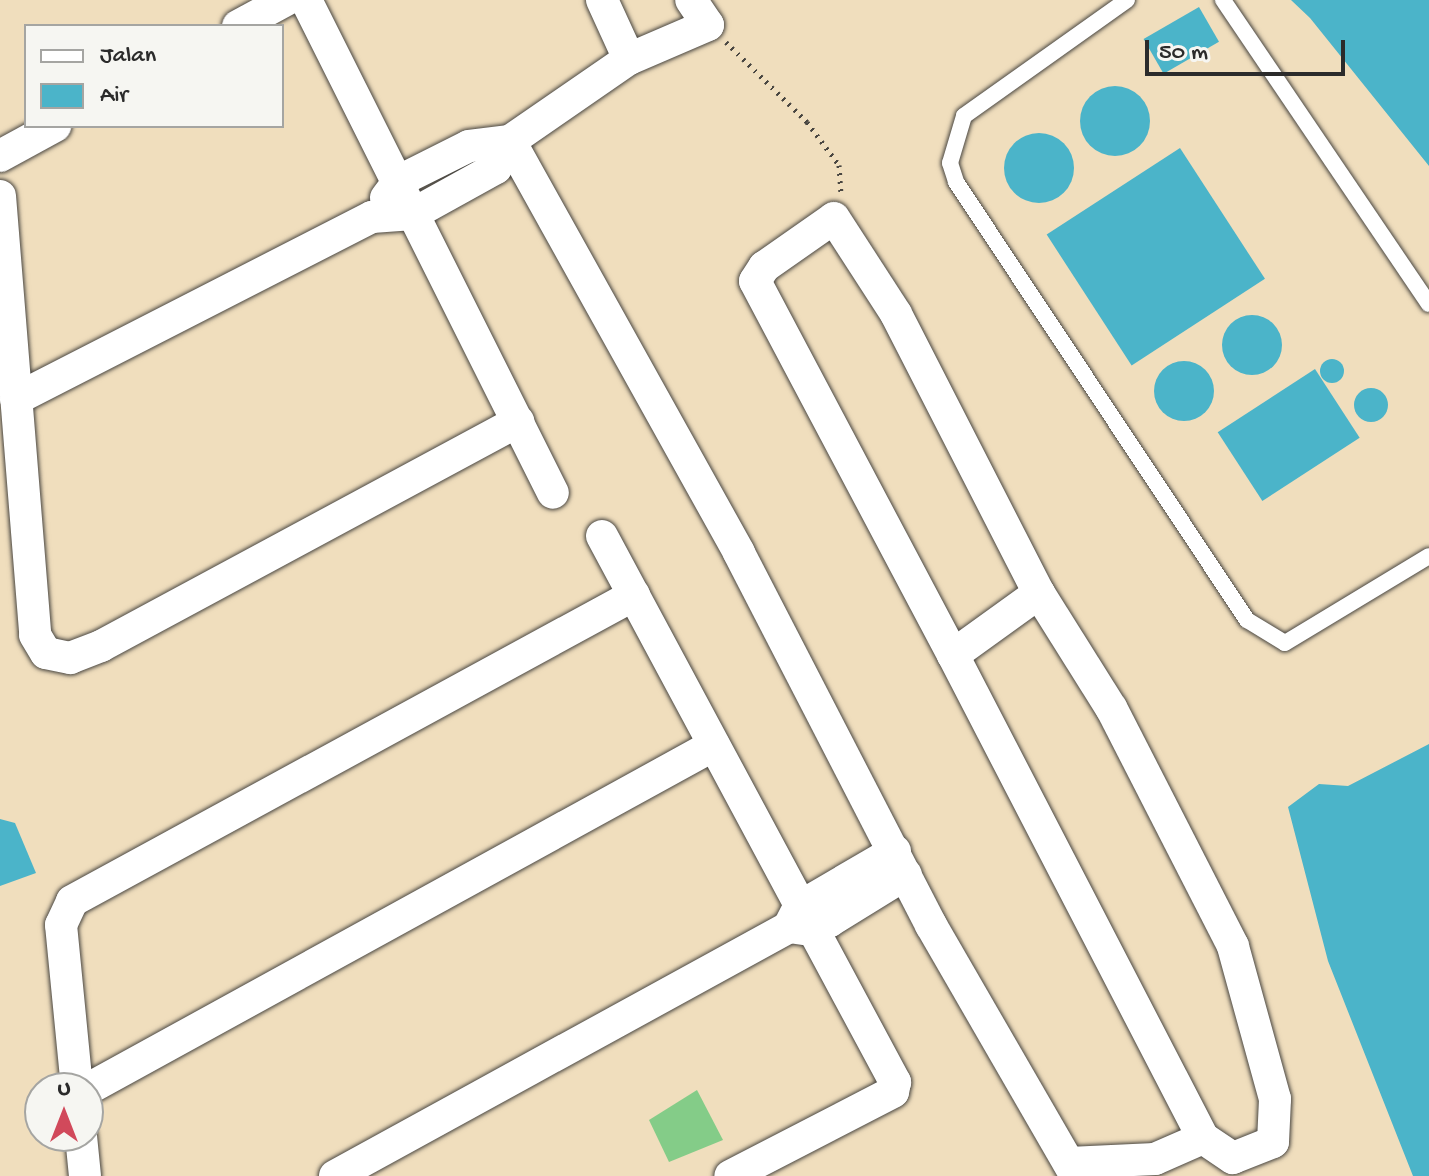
<!DOCTYPE html>
<html>
<head>
<meta charset="utf-8">
<style>
  body { margin:0 }
  #map { position:relative; width:1429px; height:1176px; overflow:hidden; background:#f0debd; font-family:"Gochi Hand",sans-serif }
  div>[style] { position:absolute }
  .green>* { inset:0; background:#84cc88 }
  .water>* { inset:0; background:#4bb4c9; transform-origin:0 0 }
  .round { border-radius:50% }
  .path>* { height:5px; margin-top:-2.5px; transform-origin:0; background:repeating-linear-gradient(90deg,#494641 0 2px,transparent 0 8px) }
  .roads { filter:drop-shadow(0 0 2px #494641) drop-shadow(0 0 2px #494641) }
  .lane>* { height:16px; margin:-8px; padding:0 8px; transform-origin:8px; border-radius:8px; background:#fff }
  .street>* { height:32px; margin:-16px; padding:0 16px; transform-origin:16px; border-radius:16px; background:#fff }
  span { translate:-50% -50%; white-space:nowrap; text-align:center; line-height:1.15; -webkit-text-stroke:8px #f6f6f2; paint-order:stroke }
  .legend { position:absolute; left:24px; top:24px; width:260px; height:104px; box-sizing:border-box; background:#f6f6f2; border:2px solid #a5a5a2; margin:0; padding:10px 14px; list-style:none; font-size:24px; color:#2b2b2b }
  .legend li { display:flex; align-items:center; gap:16px; height:40px }
  .legend b { width:40px; border:2px solid #a5a5a2 }
  .north { position:absolute; left:24px; top:1072px; width:80px; height:80px; box-sizing:border-box; background:#f6f6f2; border:2px solid #a5a5a2; border-radius:50%; rotate:0deg; font-size:22px; font-weight:700; line-height:32px; text-align:center; color:#2b2b2b }
  .north::after { content:''; display:block; margin:auto; width:28px; height:36px; background:#d1495b; clip-path:polygon(50% 0,100% 100%,50% 72%,0 100%) }
  .scale { position:absolute; left:1145px; top:40px; width:200px; height:36px; box-sizing:border-box; border:4px solid #2b2b2b; border-top:0; padding-left:10px; font-size:24px; line-height:28px; white-space:nowrap; color:#2b2b2b; -webkit-text-stroke:6px #f6f6f2; paint-order:stroke }
</style>
</head>
<body>
<div id="map">
  <div class="green">
    <div style="clip-path:polygon(697px 1090px,723px 1140px,669px 1162px,649px 1120px)"></div>
  </div>
  <div class="water">
    <div style="clip-path:polygon(1291px 0,1429px 0,1429px 166px,1310px 18px)"></div>
    <div style="left:1199px;top:7px;width:40px;height:64px;rotate:60deg"></div>
    <div class="round" style="left:1080px;top:86px;width:70px;height:70px"></div>
    <div class="round" style="left:1004px;top:133px;width:70px;height:70px"></div>
    <div style="left:1180px;top:148px;width:156px;height:159px;rotate:57deg"></div>
    <div class="round" style="left:1222px;top:315px;width:60px;height:60px"></div>
    <div class="round" style="left:1320px;top:359px;width:24px;height:24px"></div>
    <div class="round" style="left:1154px;top:361px;width:60px;height:60px"></div>
    <div style="left:1315px;top:369px;width:82px;height:116px;rotate:57deg"></div>
    <div class="round" style="left:1354px;top:388px;width:34px;height:34px"></div>
    <div style="clip-path:polygon(1429px 744px,1429px 1176px,1413px 1176px,1328px 961px,1288px 807px,1319px 784px,1348px 786px)"></div>
    <div style="clip-path:polygon(0 819px,15px 823px,36px 873px,0 886px)"></div>
  </div>
  <div class="path">
    <div style="left:726px;top:42px;width:114px;rotate:44.6deg"></div>
    <div style="left:807px;top:122px;width:54px;rotate:53.3deg"></div>
    <div style="left:839px;top:165px;width:27px;rotate:86deg"></div>
  </div>
  <div class="roads">
    <div class="lane">
      <div style="left:1127px;top:0;width:200px;rotate:144.6deg"></div>
      <div style="left:964px;top:116px;width:49px;rotate:106.6deg"></div>
      <div style="left:950px;top:163px;width:20px;rotate:72deg"></div>
      <div style="left:956px;top:182px;width:526px;rotate:56.4deg"></div>
      <div style="left:1247px;top:620px;width:44px;rotate:31.2deg"></div>
      <div style="left:1285px;top:643px;width:168px;rotate:-31.1deg"></div>
      <div style="left:1223px;top:0;width:367px;rotate:55.9deg"></div>
    </div>
    <div class="street">
      <div style="left:306px;top:0;width:551px;rotate:63.39deg"></div>
      <div style="left:238px;top:26px;width:55px;rotate:-28.4deg"></div>
      <div style="left:629px;top:59px;width:86px;rotate:-23.3deg"></div>
      <div style="left:708px;top:25px;width:30px;rotate:-124deg"></div>
      <div style="left:510px;top:141px;width:471px;rotate:60.9deg"></div>
      <div style="left:739px;top:553px;width:419px;rotate:62.7deg"></div>
      <div style="left:931px;top:925px;width:290px;rotate:60deg"></div>
      <div style="left:0;top:156px;width:63px;rotate:-28.6deg"></div>
      <div style="left:0;top:196px;width:440px;rotate:85.4deg"></div>
      <div style="left:35px;top:635px;width:21px;rotate:59deg"></div>
      <div style="left:46px;top:653px;width:25px;rotate:12deg"></div>
      <div style="left:70px;top:658px;width:33px;rotate:-21deg"></div>
      <div style="left:101px;top:646px;width:474px;rotate:-28.3deg"></div>
      <div style="left:386px;top:198px;width:21px;rotate:-53deg"></div>
      <div style="left:399px;top:181px;width:78px;rotate:-26.6deg"></div>
      <div style="left:469px;top:146px;width:41px;rotate:-7deg"></div>
      <div style="left:834px;top:218px;width:114px;rotate:57.1deg"></div>
      <div style="left:896px;top:314px;width:314px;rotate:62.9deg"></div>
      <div style="left:1039px;top:593px;width:106px;rotate:144.2deg"></div>
      <div style="left:953px;top:655px;width:423px;rotate:-117.9deg"></div>
      <div style="left:755px;top:281px;width:17px;rotate:-57deg"></div>
      <div style="left:764px;top:267px;width:85px;rotate:-35deg"></div>
      <div style="left:16px;top:399px;width:400px;rotate:-27.1deg"></div>
      <div style="left:372px;top:217px;width:41px;rotate:-4.2deg"></div>
      <div style="left:413px;top:214px;width:95px;rotate:-29deg"></div>
      <div style="left:496px;top:168px;width:30px;rotate:-63deg"></div>
      <div style="left:510px;top:141px;width:145px;rotate:-34.6deg"></div>
      <div style="left:629px;top:59px;width:65px;rotate:-114.6deg"></div>
      <div style="left:602px;top:536px;width:620px;rotate:61.78deg"></div>
      <div style="left:895px;top:1082px;width:10px;rotate:101deg"></div>
      <div style="left:893px;top:1092px;width:183px;rotate:152.7deg"></div>
      <div style="left:953px;top:655px;width:544px;rotate:62.63deg"></div>
      <div style="left:1203px;top:1138px;width:36px;rotate:34deg"></div>
      <div style="left:1233px;top:1158px;width:43px;rotate:-21.8deg"></div>
      <div style="left:1273px;top:1142px;width:43px;rotate:-87.3deg"></div>
      <div style="left:1275px;top:1099px;width:159px;rotate:-105.4deg"></div>
      <div style="left:1233px;top:946px;width:267px;rotate:-117.1deg"></div>
      <div style="left:1111px;top:708px;width:136px;rotate:-122.1deg"></div>
      <div style="left:895px;top:851px;width:111px;rotate:149.7deg"></div>
      <div style="left:799px;top:907px;width:22px;rotate:117deg"></div>
      <div style="left:789px;top:927px;width:21px;rotate:8deg"></div>
      <div style="left:810px;top:930px;width:22px;rotate:-24deg"></div>
      <div style="left:830px;top:921px;width:89px;rotate:-31.7deg"></div>
      <div style="left:77px;top:1088px;width:164px;rotate:-95.6deg"></div>
      <div style="left:61px;top:925px;width:26px;rotate:-65deg"></div>
      <div style="left:72px;top:901px;width:640px;rotate:-28.57deg"></div>
      <div style="left:88px;top:1089px;width:714px;rotate:-28.79deg"></div>
      <div style="left:81px;top:1136px;width:40px;rotate:84.3deg"></div>
      <div style="left:1069px;top:1163px;width:86px;rotate:-2.7deg"></div>
      <div style="left:1155px;top:1159px;width:52px;rotate:-23.6deg"></div>
      <div style="left:335px;top:1176px;width:518px;rotate:-28.74deg"></div>
    </div>
  </div>
  <ul class="legend">
  <li><b style="height:10px;background:#fff"></b>Jalan</li>
  <li><b style="height:22px;background:#4bb4c9"></b>Air</li>
  </ul>
  <div class="north">U</div>
  <div class="scale">50 m</div>
</div>
</body>
</html>
